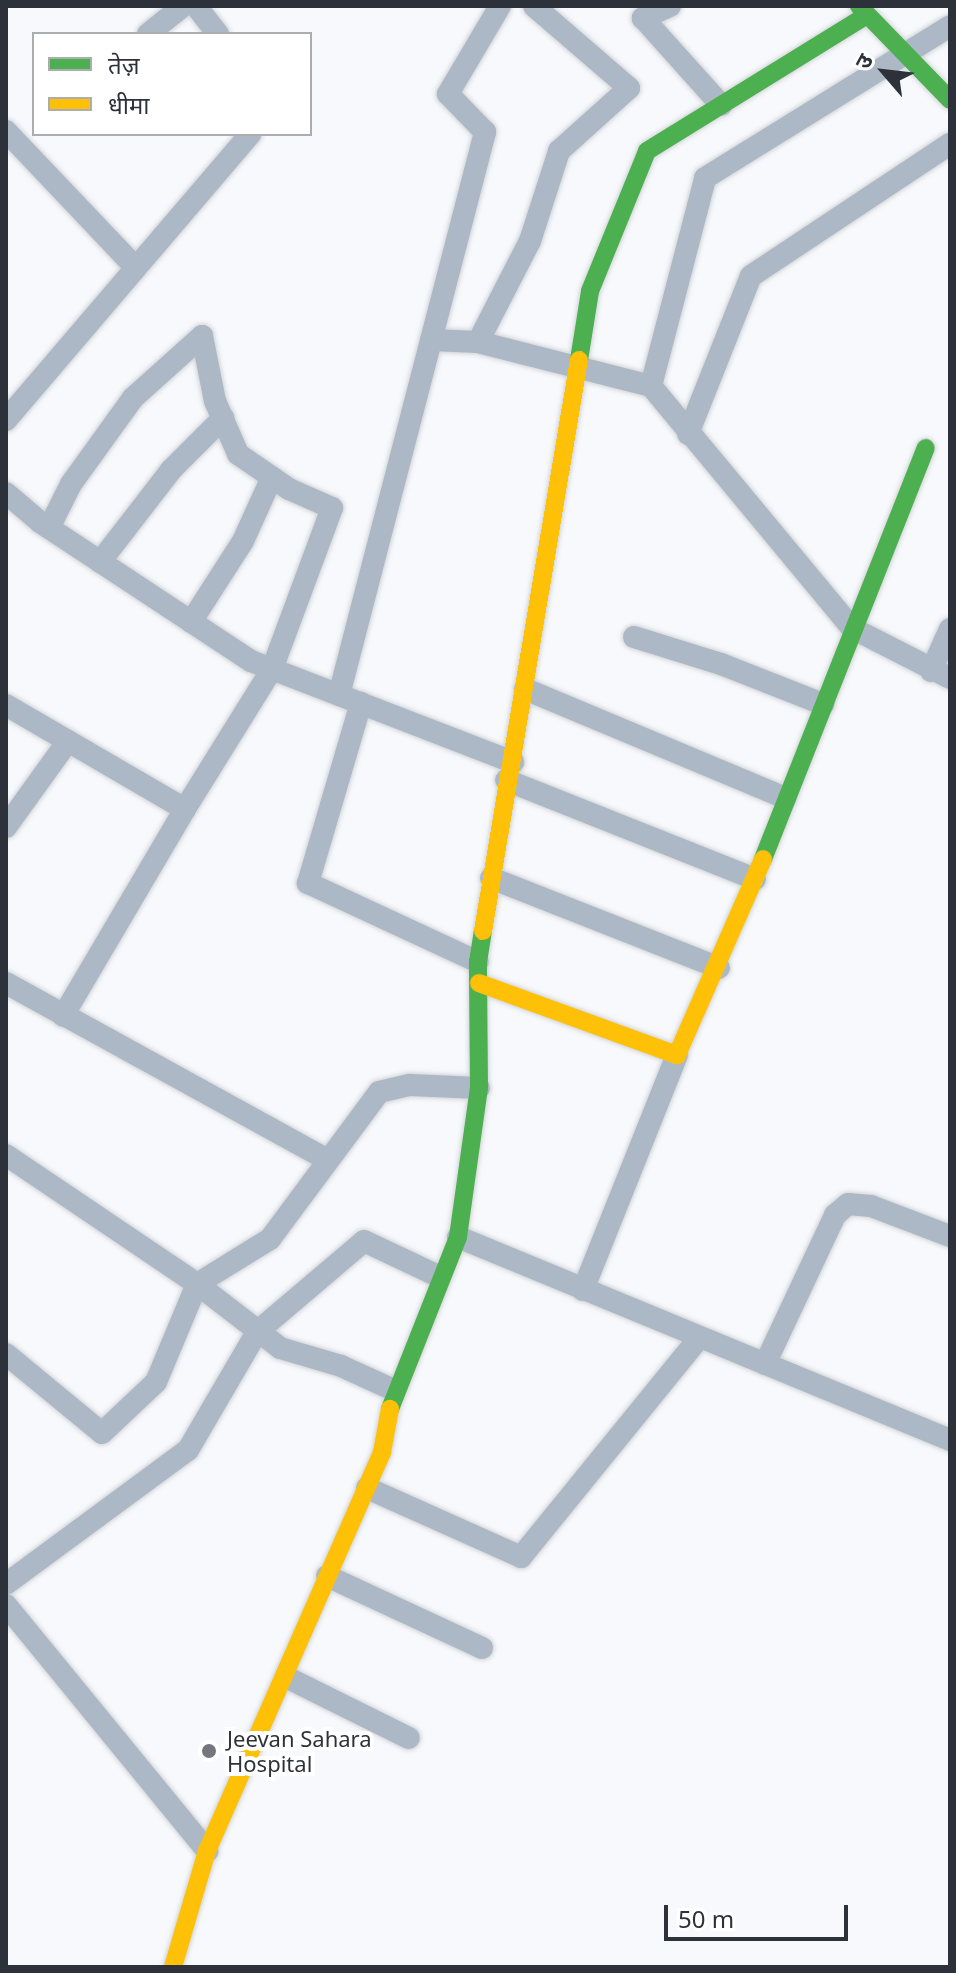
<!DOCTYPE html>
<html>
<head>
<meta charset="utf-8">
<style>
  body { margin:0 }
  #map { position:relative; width:956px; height:1973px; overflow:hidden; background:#f7f9fc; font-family:"Noto Sans","Noto Sans Devanagari",sans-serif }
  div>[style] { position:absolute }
  .roads { filter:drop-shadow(0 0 2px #d3d5d8) drop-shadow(0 0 2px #d3d5d8) }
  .street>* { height:22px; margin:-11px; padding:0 11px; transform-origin:11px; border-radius:11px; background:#adb8c6 }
  .fast>* { height:18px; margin:-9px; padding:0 9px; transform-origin:9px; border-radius:9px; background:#4caf50 }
  .slow>* { height:18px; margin:-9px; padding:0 9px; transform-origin:9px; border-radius:9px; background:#ffc107 }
  .dots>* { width:22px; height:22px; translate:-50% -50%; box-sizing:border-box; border:4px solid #fff; border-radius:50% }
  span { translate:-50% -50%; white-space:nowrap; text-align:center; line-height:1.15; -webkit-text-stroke:8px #fff; paint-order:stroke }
  .poi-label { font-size:22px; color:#2d323a }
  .left { translate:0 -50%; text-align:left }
  .frame { position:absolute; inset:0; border:8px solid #2d323a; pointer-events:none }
  .legend { position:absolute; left:32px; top:32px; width:280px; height:104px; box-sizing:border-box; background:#fff; border:2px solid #abadb0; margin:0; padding:10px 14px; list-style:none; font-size:24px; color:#2d323a }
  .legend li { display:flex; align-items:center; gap:16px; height:40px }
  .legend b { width:40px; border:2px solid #abadb0 }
  .north { position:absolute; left:844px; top:32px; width:80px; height:80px; -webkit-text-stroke:6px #fff; paint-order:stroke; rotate:298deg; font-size:22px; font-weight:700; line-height:32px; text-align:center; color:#2d323a }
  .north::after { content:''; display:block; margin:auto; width:28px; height:36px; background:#2d323a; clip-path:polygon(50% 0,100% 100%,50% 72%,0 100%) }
  .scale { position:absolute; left:664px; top:1905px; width:184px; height:36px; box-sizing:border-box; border:4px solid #2d323a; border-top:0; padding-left:10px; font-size:24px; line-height:28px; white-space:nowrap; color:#2d323a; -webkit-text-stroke:6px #fff; paint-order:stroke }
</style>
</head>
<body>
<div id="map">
  <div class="roads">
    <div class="street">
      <div style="left:196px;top:6px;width:36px;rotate:52deg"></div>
      <div style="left:670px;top:6px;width:30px;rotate:156deg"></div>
      <div style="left:643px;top:18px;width:117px;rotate:48.1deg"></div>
      <div style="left:148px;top:34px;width:45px;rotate:-38.7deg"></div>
      <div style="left:6px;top:131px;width:185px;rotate:46.5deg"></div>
      <div style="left:431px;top:340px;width:47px;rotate:2.4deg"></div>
      <div style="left:478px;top:342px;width:179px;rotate:14.3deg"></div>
      <div style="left:651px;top:386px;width:315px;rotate:50.3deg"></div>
      <div style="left:852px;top:628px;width:110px;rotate:27deg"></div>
      <div style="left:478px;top:342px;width:114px;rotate:-62.8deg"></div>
      <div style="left:530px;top:241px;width:95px;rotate:-72.1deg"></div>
      <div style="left:559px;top:151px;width:94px;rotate:-42deg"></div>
      <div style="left:629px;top:88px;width:125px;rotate:-139.2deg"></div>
      <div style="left:651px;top:386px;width:215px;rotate:-75.4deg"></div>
      <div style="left:705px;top:178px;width:288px;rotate:-31.8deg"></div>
      <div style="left:6px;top:420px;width:376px;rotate:-49.5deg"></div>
      <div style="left:688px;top:434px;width:170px;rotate:-68.3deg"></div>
      <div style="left:751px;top:276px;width:239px;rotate:-33.6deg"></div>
      <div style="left:6px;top:493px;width:45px;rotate:40.5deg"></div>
      <div style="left:40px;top:522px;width:253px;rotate:33.4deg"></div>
      <div style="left:251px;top:661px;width:281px;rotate:21.1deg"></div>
      <div style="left:49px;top:528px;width:49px;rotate:-63.4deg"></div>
      <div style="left:71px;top:484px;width:106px;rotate:-54.2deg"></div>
      <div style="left:133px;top:398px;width:93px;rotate:-41.9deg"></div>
      <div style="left:202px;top:336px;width:66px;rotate:78.7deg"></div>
      <div style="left:215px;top:401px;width:58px;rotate:66.5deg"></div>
      <div style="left:238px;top:454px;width:62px;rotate:34.5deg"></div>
      <div style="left:289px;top:489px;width:47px;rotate:23.8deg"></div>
      <div style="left:332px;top:508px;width:172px;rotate:110.4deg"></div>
      <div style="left:272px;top:669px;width:165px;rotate:121.9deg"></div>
      <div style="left:100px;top:562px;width:116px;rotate:-52.3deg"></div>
      <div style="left:171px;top:470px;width:74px;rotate:-45deg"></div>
      <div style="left:191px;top:622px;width:96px;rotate:-57.3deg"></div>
      <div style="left:243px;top:541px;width:70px;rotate:-65.6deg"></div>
      <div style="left:634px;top:637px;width:91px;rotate:17.2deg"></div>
      <div style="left:721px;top:664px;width:110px;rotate:21.4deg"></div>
      <div style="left:931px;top:671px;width:46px;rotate:-65.7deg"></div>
      <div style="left:525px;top:689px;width:282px;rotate:22.7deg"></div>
      <div style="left:339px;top:695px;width:582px;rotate:-75.46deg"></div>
      <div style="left:485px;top:132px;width:53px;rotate:-134.2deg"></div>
      <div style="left:448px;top:94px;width:102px;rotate:-59.4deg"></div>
      <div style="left:361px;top:703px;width:188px;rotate:106.4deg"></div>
      <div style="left:308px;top:883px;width:187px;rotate:24.9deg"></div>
      <div style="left:6px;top:705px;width:207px;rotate:30.2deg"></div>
      <div style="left:185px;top:809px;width:240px;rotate:120.5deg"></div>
      <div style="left:506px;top:780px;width:268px;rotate:21.7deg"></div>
      <div style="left:6px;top:827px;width:106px;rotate:-54.2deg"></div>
      <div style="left:491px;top:878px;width:245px;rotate:21.5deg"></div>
      <div style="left:6px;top:983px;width:367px;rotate:28.8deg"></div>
      <div style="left:6px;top:1155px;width:230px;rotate:34deg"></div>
      <div style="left:197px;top:1284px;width:105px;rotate:37.6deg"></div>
      <div style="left:280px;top:1348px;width:64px;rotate:16.4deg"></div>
      <div style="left:341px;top:1366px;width:58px;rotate:24.4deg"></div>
      <div style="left:458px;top:1237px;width:532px;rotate:22.42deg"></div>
      <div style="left:583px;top:1290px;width:253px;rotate:-68.2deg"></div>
      <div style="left:6px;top:1354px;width:124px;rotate:39.5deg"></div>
      <div style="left:102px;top:1433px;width:74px;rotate:-43.4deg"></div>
      <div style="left:156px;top:1382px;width:106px;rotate:-67.3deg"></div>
      <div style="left:197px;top:1284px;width:86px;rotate:-31.7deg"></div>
      <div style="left:270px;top:1239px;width:183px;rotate:-53.4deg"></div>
      <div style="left:379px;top:1092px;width:32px;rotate:-13deg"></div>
      <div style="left:410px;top:1085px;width:69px;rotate:2.5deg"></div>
      <div style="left:765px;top:1364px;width:165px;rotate:-64.8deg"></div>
      <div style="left:835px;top:1215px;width:17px;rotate:-40deg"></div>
      <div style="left:848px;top:1204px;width:23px;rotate:5deg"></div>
      <div style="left:871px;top:1206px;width:85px;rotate:20.8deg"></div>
      <div style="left:367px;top:1488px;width:169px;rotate:24.1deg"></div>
      <div style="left:521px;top:1557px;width:282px;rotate:-50.9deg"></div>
      <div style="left:327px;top:1576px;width:171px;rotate:24.9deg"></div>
      <div style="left:6px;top:1584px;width:226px;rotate:-36.4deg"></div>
      <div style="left:188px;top:1450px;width:137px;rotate:-59.7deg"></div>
      <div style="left:257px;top:1332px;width:140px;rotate:-40.4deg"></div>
      <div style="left:364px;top:1241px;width:82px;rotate:25.3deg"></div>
      <div style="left:6px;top:1605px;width:318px;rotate:50.7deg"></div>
      <div style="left:286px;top:1677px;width:137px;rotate:26.4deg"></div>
    </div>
    <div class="fast">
      <div style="left:859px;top:6px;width:131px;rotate:45.9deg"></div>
      <div style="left:579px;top:360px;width:70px;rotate:-80.9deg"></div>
      <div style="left:590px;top:291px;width:151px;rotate:-67.8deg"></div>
      <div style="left:647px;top:151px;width:257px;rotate:-31.7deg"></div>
      <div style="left:763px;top:859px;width:442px;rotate:-68.4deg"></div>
      <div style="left:390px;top:1409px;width:185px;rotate:-68.4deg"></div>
      <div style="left:458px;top:1237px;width:150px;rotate:-82deg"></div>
      <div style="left:479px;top:1088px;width:126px;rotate:-90.5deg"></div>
      <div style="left:478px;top:962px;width:31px;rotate:-81deg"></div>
    </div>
    <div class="slow">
      <div style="left:483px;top:931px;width:579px;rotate:-80.46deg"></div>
      <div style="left:479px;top:983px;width:211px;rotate:20deg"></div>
      <div style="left:677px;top:1055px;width:214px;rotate:-66.3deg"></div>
      <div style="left:173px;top:1967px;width:121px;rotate:-73.7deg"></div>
      <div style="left:207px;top:1851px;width:436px;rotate:-66.3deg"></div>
      <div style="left:382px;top:1452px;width:44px;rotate:-79.5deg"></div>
    </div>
  </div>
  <div class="dots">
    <div style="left:209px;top:1751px;background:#74787e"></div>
  </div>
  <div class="poi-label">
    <span class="left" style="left:227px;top:1751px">Jeevan Sahara<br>Hospital</span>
  </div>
  <div class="frame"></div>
  <ul class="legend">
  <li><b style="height:10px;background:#4caf50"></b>तेज़</li>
  <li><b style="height:10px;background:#ffc107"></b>धीमा</li>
  </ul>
  <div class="north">उ</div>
  <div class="scale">50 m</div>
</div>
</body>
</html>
